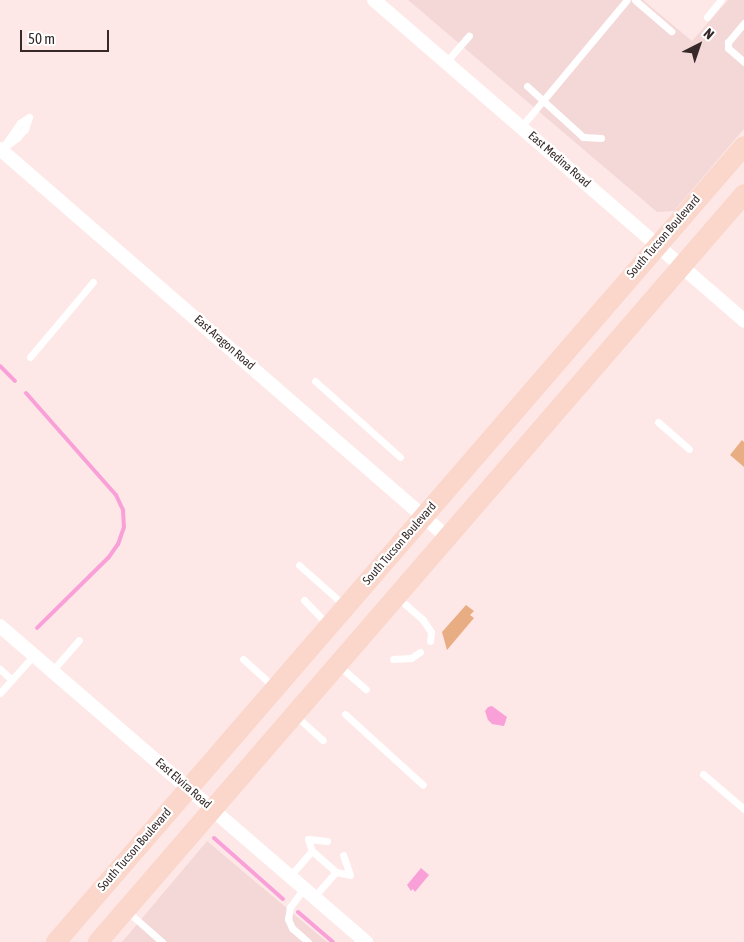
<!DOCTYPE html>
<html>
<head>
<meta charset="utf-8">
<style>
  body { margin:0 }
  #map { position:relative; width:744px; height:942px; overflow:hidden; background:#fee8e7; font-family:"Asap Condensed",sans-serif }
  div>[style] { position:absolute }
  .built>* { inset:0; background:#f3d8d7 }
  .green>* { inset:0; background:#e9ad83 }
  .water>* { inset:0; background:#f9a0d8 }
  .stream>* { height:4px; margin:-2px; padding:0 2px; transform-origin:2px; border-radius:2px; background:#f9a0d8 }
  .service>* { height:7px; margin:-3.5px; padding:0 3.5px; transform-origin:3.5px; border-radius:3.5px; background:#fff }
  .minor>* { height:14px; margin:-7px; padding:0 7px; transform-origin:7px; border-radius:7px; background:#fff }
  .secondary>* { height:20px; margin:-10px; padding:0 10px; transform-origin:10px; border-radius:10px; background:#fbd6ca }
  span { translate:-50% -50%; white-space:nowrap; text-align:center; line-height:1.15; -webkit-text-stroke:4.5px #fff; paint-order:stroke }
  .street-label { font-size:12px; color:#372929 }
  .north { position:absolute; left:674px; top:20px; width:50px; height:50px; -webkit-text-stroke:4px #fff; paint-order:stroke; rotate:41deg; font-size:14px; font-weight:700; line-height:20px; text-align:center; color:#372929 }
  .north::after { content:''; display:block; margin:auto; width:18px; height:22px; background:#372929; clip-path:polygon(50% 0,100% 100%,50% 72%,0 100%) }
  .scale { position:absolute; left:20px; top:30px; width:89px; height:22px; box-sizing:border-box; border:2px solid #372929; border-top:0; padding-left:6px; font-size:15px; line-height:18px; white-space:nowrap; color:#372929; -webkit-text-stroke:4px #fff; paint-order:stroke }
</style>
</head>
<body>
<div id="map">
  <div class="built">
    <div style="clip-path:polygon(408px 0,643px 0,692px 41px,728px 0,744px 0,744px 129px,674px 211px,657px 212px)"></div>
    <div style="clip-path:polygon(207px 841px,327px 942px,122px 942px)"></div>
  </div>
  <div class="green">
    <div style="clip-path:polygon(742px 440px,744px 442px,744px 467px,730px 455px)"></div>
    <div style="clip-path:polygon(466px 605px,474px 611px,470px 615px,474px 618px,447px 650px,442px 632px)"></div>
  </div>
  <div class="water">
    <div style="clip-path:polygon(492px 706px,507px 717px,504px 726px,492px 724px,488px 720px,485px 711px,488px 707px)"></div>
    <div style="clip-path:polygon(421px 868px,429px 875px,415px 892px,413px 889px,411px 891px,407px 885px)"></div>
  </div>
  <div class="stream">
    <div style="left:0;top:366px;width:21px;rotate:45deg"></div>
    <div style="left:26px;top:393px;width:136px;rotate:48.6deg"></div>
    <div style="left:116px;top:495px;width:17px;rotate:65deg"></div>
    <div style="left:123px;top:510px;width:17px;rotate:87deg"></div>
    <div style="left:124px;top:527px;width:18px;rotate:109deg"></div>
    <div style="left:118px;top:544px;width:16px;rotate:125deg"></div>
    <div style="left:109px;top:557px;width:101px;rotate:135.4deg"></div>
    <div style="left:214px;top:838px;width:92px;rotate:41.5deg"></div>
    <div style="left:298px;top:912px;width:46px;rotate:40.6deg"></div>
  </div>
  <div class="service">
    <div style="left:635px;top:0;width:48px;rotate:40.7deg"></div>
    <div style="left:707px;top:17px;width:22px;rotate:-51deg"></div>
    <div style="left:744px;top:23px;width:25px;rotate:130deg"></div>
    <div style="left:728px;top:42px;width:6px;rotate:90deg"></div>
    <div style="left:728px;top:48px;width:21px;rotate:41deg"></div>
    <div style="left:446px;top:62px;width:35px;rotate:-49deg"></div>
    <div style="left:527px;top:86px;width:76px;rotate:42.3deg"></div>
    <div style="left:583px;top:137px;width:18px;rotate:3deg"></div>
    <div style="left:29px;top:117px;width:13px;rotate:108deg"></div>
    <div style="left:25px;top:129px;width:12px;rotate:132deg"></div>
    <div style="left:17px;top:138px;width:20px;rotate:143deg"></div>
    <div style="left:1px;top:150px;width:33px;rotate:-55deg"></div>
    <div style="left:20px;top:123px;width:11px;rotate:-34deg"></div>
    <div style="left:521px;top:127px;width:165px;rotate:-50.2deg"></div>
    <div style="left:30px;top:357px;width:98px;rotate:-50deg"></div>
    <div style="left:315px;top:381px;width:114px;rotate:41.8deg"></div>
    <div style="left:658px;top:422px;width:41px;rotate:41.1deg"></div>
    <div style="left:299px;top:565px;width:62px;rotate:41.7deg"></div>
    <div style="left:398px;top:598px;width:33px;rotate:41deg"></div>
    <div style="left:423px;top:620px;width:14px;rotate:56deg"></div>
    <div style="left:431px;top:632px;width:9px;rotate:96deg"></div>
    <div style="left:304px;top:600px;width:33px;rotate:46deg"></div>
    <div style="left:243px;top:659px;width:43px;rotate:42.2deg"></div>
    <div style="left:393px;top:659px;width:18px;rotate:-3deg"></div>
    <div style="left:411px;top:658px;width:11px;rotate:-34deg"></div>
    <div style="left:338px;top:665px;width:37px;rotate:41deg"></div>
    <div style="left:0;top:669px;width:16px;rotate:43deg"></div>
    <div style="left:52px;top:671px;width:41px;rotate:-48.9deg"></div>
    <div style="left:0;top:693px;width:51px;rotate:-48.2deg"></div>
    <div style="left:345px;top:714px;width:105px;rotate:42.3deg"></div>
    <div style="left:296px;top:716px;width:36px;rotate:42deg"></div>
    <div style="left:703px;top:774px;width:54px;rotate:40.5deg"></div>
    <div style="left:327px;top:841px;width:19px;rotate:-174deg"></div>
    <div style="left:308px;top:839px;width:13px;rotate:72deg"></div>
    <div style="left:312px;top:851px;width:32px;rotate:41deg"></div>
    <div style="left:336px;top:872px;width:14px;rotate:12deg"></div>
    <div style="left:350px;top:875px;width:21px;rotate:-109deg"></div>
    <div style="left:290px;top:876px;width:33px;rotate:-49deg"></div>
    <div style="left:304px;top:888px;width:24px;rotate:126deg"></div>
    <div style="left:290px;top:907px;width:12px;rotate:99deg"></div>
    <div style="left:288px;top:919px;width:10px;rotate:66deg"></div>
    <div style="left:292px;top:928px;width:21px;rotate:41deg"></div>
    <div style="left:314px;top:897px;width:33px;rotate:-49deg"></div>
    <div style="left:127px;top:911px;width:47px;rotate:41.5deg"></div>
  </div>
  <div class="minor">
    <div style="left:374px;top:0;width:490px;rotate:40.9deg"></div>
    <div style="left:0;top:149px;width:592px;rotate:40.96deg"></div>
    <div style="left:0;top:626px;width:484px;rotate:40.8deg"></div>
  </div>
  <div class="secondary">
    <div style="left:56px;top:942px;width:1052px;rotate:-49.16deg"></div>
    <div style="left:98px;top:942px;width:988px;rotate:-49.18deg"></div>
  </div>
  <div class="street-label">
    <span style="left:559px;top:160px;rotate:41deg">East Medina Road</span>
    <span style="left:664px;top:237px;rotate:-49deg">South Tucson Boulevard</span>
    <span style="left:224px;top:343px;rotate:41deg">East Aragon Road</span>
    <span style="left:400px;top:544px;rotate:-49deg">South Tucson Boulevard</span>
    <span style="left:183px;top:784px;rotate:41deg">East Elvira Road</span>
    <span style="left:135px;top:850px;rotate:-49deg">South Tucson Boulevard</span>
  </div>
  <div class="north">N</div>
  <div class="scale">50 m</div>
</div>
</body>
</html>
